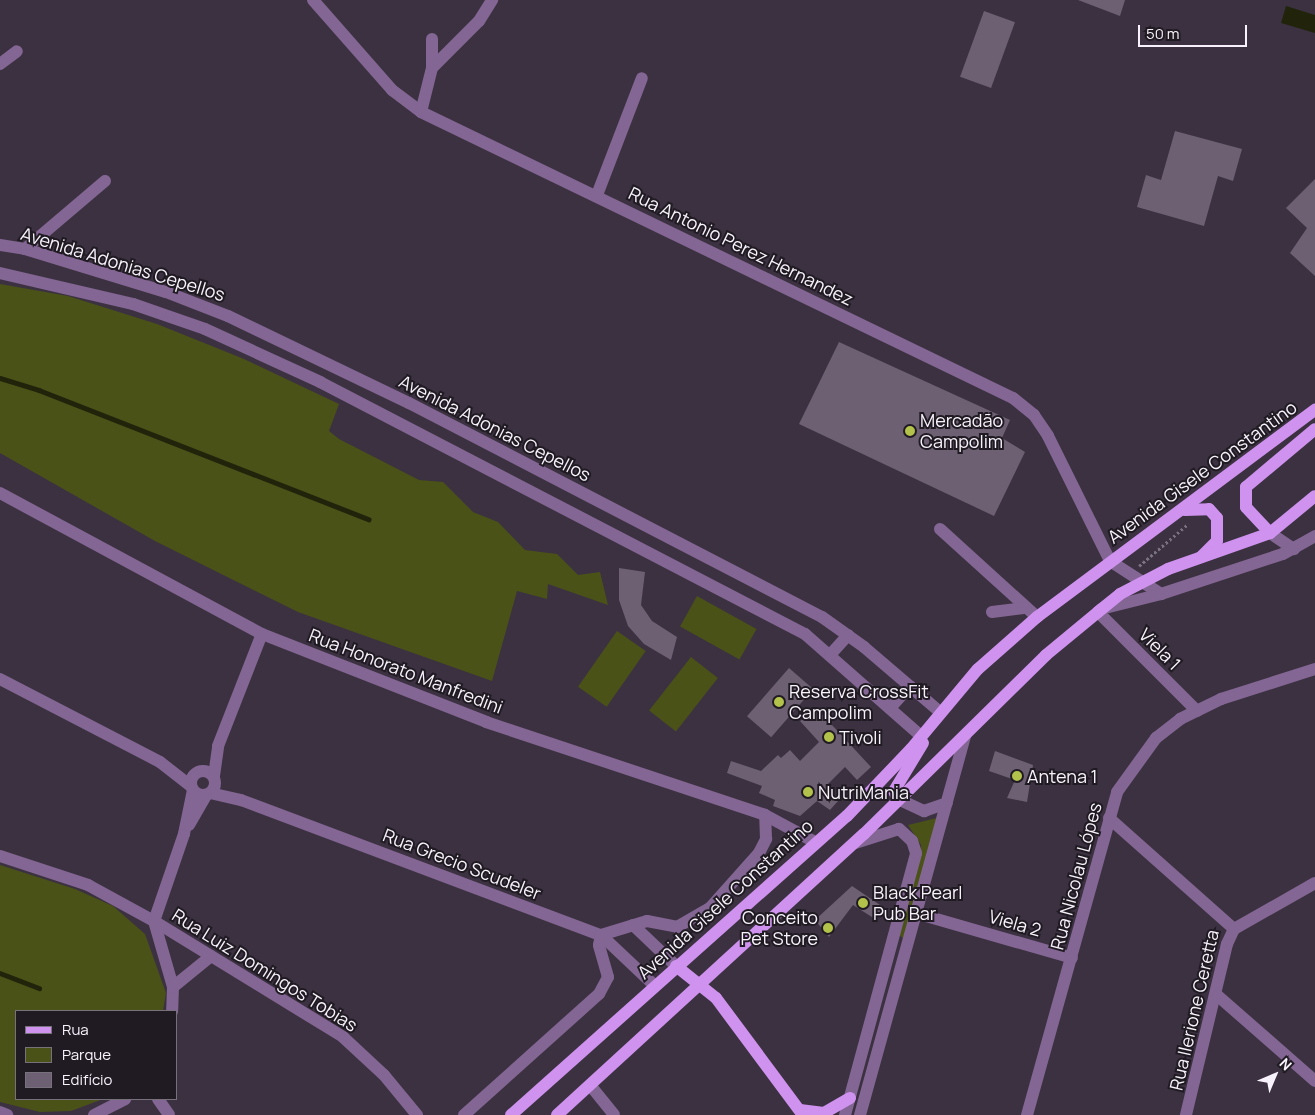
<!DOCTYPE html>
<html>
<head>
<meta charset="utf-8">
<style>
  body { margin:0 }
  #map { position:relative; width:1315px; height:1115px; overflow:hidden; background:#3b3141; font-family:Manrope,sans-serif }
  div>[style] { position:absolute }
  .green>* { inset:0; background:#4a5218; transform-origin:0 0 }
  .water>* { inset:0; background:#21240a }
  .stream>* { height:4.5px; margin:-2.25px; padding:0 2.25px; transform-origin:2.25px; border-radius:2.25px; background:#21240a }
  .building>* { inset:0; background:#6c6072; transform-origin:0 0 }
  .path>* { height:2.5px; margin-top:-1.25px; transform-origin:0; background:repeating-linear-gradient(90deg,#7a7280 0 2.5px,transparent 0 5px) }
  .minor>* { height:12px; margin:-6px; padding:0 6px; transform-origin:6px; border-radius:6px; background:#836693 }
  .minor>.ring { margin:-6px; padding:0; box-sizing:content-box; background:none; border:12px solid #836693; border-radius:50% }
  .major>* { height:12px; margin:-6px; padding:0 6px; transform-origin:6px; border-radius:6px; background:#cf92ef }
  .dots>* { width:14px; height:14px; translate:-50% -50%; box-sizing:border-box; border:2px solid #201b23; border-radius:50% }
  span { translate:-50% -50%; white-space:nowrap; text-align:center; line-height:1.15; -webkit-text-stroke:4px #201b23; paint-order:stroke }
  .street-label { font-size:18px; color:#f8f2fc }
  .poi-label { font-size:18px; color:#f8f2fc }
  .left { translate:0 -50%; text-align:left }
  .right { translate:-100% -50%; text-align:right }
  .legend { position:absolute; left:15px; top:1010px; width:162px; height:90px; box-sizing:border-box; background:#201b23; border:1px solid #76717a; margin:0; padding:6px 9px; list-style:none; font-size:15px; color:#f8f2fc }
  .legend li { display:flex; align-items:center; gap:10px; height:25px }
  .legend b { width:25px; border:1px solid #76717a }
  .north { position:absolute; left:1250px; top:1050px; width:50px; height:50px; -webkit-text-stroke:4px #201b23; paint-order:stroke; rotate:45deg; font-size:14px; font-weight:700; line-height:20px; text-align:center; color:#f8f2fc }
  .north::after { content:''; display:block; margin:auto; width:18px; height:22px; background:#f8f2fc; clip-path:polygon(50% 0,100% 100%,50% 72%,0 100%) }
  .scale { position:absolute; left:1138px; top:25px; width:109px; height:22px; box-sizing:border-box; border:2px solid #f8f2fc; border-top:0; padding-left:6px; font-size:15px; line-height:18px; white-space:nowrap; color:#f8f2fc; -webkit-text-stroke:4px #201b23; paint-order:stroke }
</style>
</head>
<body>
<div id="map">
  <div class="green">
    <div style="clip-path:polygon(0 284px,68px 296px,157px 324px,244px 359px,339px 404px,329px 431px,339px 439px,419px 480px,443px 482px,473px 512px,498px 522px,525px 550px,557px 554px,578px 575px,600px 572px,608px 605px,548px 584px,547px 599px,517px 591px,492px 681px,298px 612px,155px 541px,0 453px)"></div>
    <div style="left:697px;top:596px;width:68px;height:35px;rotate:29deg"></div>
    <div style="left:617px;top:631px;width:35px;height:68px;rotate:35deg"></div>
    <div style="left:691px;top:657px;width:34px;height:68px;rotate:38deg"></div>
    <div style="clip-path:polygon(937px 818px,904px 939px,899px 935px,920px 855px,921px 845px,908px 825px)"></div>
    <div style="clip-path:polygon(0 865px,75px 889px,113px 906px,145px 934px,166px 993px,163px 1011px,16px 1011px,16px 1099px,103px 1099px,71px 1111px,40px 1112px,0 1102px)"></div>
  </div>
  <div class="water">
    <div style="clip-path:polygon(1286px 6px,1315px 15px,1315px 33px,1281px 23px)"></div>
  </div>
  <div class="stream">
    <div style="left:0;top:378px;width:41px;rotate:17.1deg"></div>
    <div style="left:39px;top:390px;width:354px;rotate:21.4deg"></div>
    <div style="left:0;top:973px;width:42px;rotate:21deg"></div>
  </div>
  <div class="building">
    <div style="clip-path:polygon(1078px 0,1125px 0,1120px 16px)"></div>
    <div style="left:984px;top:11px;width:33px;height:70px;rotate:20deg"></div>
    <div style="clip-path:polygon(1175px 131px,1242px 149px,1233px 181px,1218px 176px,1204px 226px,1137px 207px,1146px 175px,1161px 180px)"></div>
    <div style="clip-path:polygon(1315px 179px,1315px 276px,1290px 253px,1307px 228px,1286px 208px)"></div>
    <div style="clip-path:polygon(839px 342px,1010px 420px,1002px 438px,1025px 452px,994px 516px,799px 424px)"></div>
    <div style="clip-path:polygon(619px 568px,645px 572px,641px 605px,652px 621px,677px 637px,671px 660px,644px 644px,628px 626px,619px 600px)"></div>
    <div style="left:789px;top:668px;width:32px;height:64px;rotate:41deg"></div>
    <div style="clip-path:polygon(819px 711px,871px 767px,857px 780px,845px 767px,826px 786px,838px 801px,830px 810px,817px 801px,800px 816px,773px 806px,775px 800px,759px 793px,762px 786px,727px 773px,731px 761px,761px 771px,778px 755px,781px 758px,790px 750px,800px 761px,819px 742px,800px 721px)"></div>
    <div style="clip-path:polygon(995px 751px,1033px 765px,1027px 802px,1007px 798px,1015px 780px,989px 771px)"></div>
    <div style="clip-path:polygon(852px 886px,883px 907px,875px 919px,853px 905px,829px 937px,815px 920px)"></div>
  </div>
  <div class="path">
    <div style="left:1139px;top:566px;width:65px;rotate:-40.6deg"></div>
  </div>
  <div class="minor">
    <div style="left:313px;top:0;width:120px;rotate:48.7deg"></div>
    <div style="left:392px;top:90px;width:36px;rotate:37deg"></div>
    <div style="left:421px;top:112px;width:657px;rotate:25.79deg"></div>
    <div style="left:1013px;top:398px;width:27px;rotate:39deg"></div>
    <div style="left:1034px;top:415px;width:25px;rotate:56deg"></div>
    <div style="left:1048px;top:436px;width:140px;rotate:63.6deg"></div>
    <div style="left:1110px;top:561px;width:61px;rotate:32.9deg"></div>
    <div style="left:432px;top:39px;width:29px;rotate:90deg"></div>
    <div style="left:0;top:64px;width:21px;rotate:-37deg"></div>
    <div style="left:421px;top:112px;width:45px;rotate:-76deg"></div>
    <div style="left:432px;top:68px;width:66px;rotate:-45deg"></div>
    <div style="left:479px;top:21px;width:25px;rotate:-58deg"></div>
    <div style="left:597px;top:195px;width:125px;rotate:-69deg"></div>
    <div style="left:0;top:245px;width:25px;rotate:9deg"></div>
    <div style="left:25px;top:249px;width:147px;rotate:17deg"></div>
    <div style="left:166px;top:292px;width:66px;rotate:21.2deg"></div>
    <div style="left:228px;top:316px;width:201px;rotate:25.7deg"></div>
    <div style="left:409px;top:403px;width:465px;rotate:27.4deg"></div>
    <div style="left:822px;top:617px;width:52px;rotate:35.5deg"></div>
    <div style="left:864px;top:647px;width:100px;rotate:40.5deg"></div>
    <div style="left:25px;top:249px;width:105px;rotate:-40.4deg"></div>
    <div style="left:0;top:273px;width:137px;rotate:13.1deg"></div>
    <div style="left:133px;top:304px;width:76px;rotate:19.1deg"></div>
    <div style="left:205px;top:329px;width:127px;rotate:24.7deg"></div>
    <div style="left:320px;top:382px;width:547px;rotate:27.46deg"></div>
    <div style="left:805px;top:634px;width:154px;rotate:41.3deg"></div>
    <div style="left:0;top:493px;width:298px;rotate:28.3deg"></div>
    <div style="left:262px;top:634px;width:241px;rotate:21.4deg"></div>
    <div style="left:486px;top:722px;width:294px;rotate:18.4deg"></div>
    <div style="left:765px;top:815px;width:57px;rotate:28.4deg"></div>
    <div style="left:940px;top:529px;width:131px;rotate:42.2deg"></div>
    <div style="left:1270px;top:533px;width:29px;rotate:34deg"></div>
    <div style="left:1101px;top:609px;width:62px;rotate:-14deg"></div>
    <div style="left:1161px;top:594px;width:128px;rotate:-18.2deg"></div>
    <div style="left:1283px;top:554px;width:37px;rotate:-29deg"></div>
    <div style="left:992px;top:612px;width:34px;rotate:-7deg"></div>
    <div style="left:1098px;top:612px;width:140px;rotate:45deg"></div>
    <div style="left:830px;top:655px;width:27px;rotate:-48deg"></div>
    <div style="left:0;top:679px;width:180px;rotate:27.4deg"></div>
    <div style="left:160px;top:762px;width:39px;rotate:38deg"></div>
    <div style="left:891px;top:707px;width:28px;rotate:-48deg"></div>
    <div class="ring" style="left:191px;top:771px;width:12px;height:12px"></div>
    <div style="left:214px;top:776px;width:30px;rotate:-82deg"></div>
    <div style="left:218px;top:746px;width:120px;rotate:-68.6deg"></div>
    <div style="left:193px;top:790px;width:45px;rotate:101.6deg"></div>
    <div style="left:184px;top:834px;width:92px;rotate:109deg"></div>
    <div style="left:154px;top:921px;width:222px;rotate:31.5deg"></div>
    <div style="left:343px;top:1037px;width:56px;rotate:42.8deg"></div>
    <div style="left:384px;top:1075px;width:52px;rotate:50.5deg"></div>
    <div style="left:210px;top:793px;width:32px;rotate:13deg"></div>
    <div style="left:241px;top:800px;width:384px;rotate:20.6deg"></div>
    <div style="left:601px;top:935px;width:73px;rotate:43.3deg"></div>
    <div style="left:898px;top:799px;width:29px;rotate:25deg"></div>
    <div style="left:924px;top:811px;width:24px;rotate:-19deg"></div>
    <div style="left:1109px;top:818px;width:167px;rotate:41.6deg"></div>
    <div style="left:1234px;top:929px;width:17px;rotate:115deg"></div>
    <div style="left:1227px;top:944px;width:176px;rotate:103.5deg"></div>
    <div style="left:189px;top:825px;width:34px;rotate:-60deg"></div>
    <div style="left:0;top:856px;width:93px;rotate:18.2deg"></div>
    <div style="left:88px;top:885px;width:75px;rotate:28.6deg"></div>
    <div style="left:154px;top:921px;width:69px;rotate:73.9deg"></div>
    <div style="left:173px;top:987px;width:24px;rotate:92deg"></div>
    <div style="left:919px;top:914px;width:159px;rotate:16deg"></div>
    <div style="left:633px;top:925px;width:59px;rotate:43.6deg"></div>
    <div style="left:1234px;top:929px;width:93px;rotate:-29.6deg"></div>
    <div style="left:173px;top:987px;width:49px;rotate:-39.2deg"></div>
    <div style="left:1218px;top:996px;width:129px;rotate:41.2deg"></div>
    <div style="left:590px;top:1085px;width:38px;rotate:51deg"></div>
    <div style="left:158px;top:1099px;width:19px;rotate:55deg"></div>
    <div style="left:0;top:1112px;width:8px;rotate:23deg"></div>
    <div style="left:94px;top:1115px;width:35px;rotate:-27deg"></div>
    <div style="left:464px;top:1115px;width:181px;rotate:-41.9deg"></div>
    <div style="left:599px;top:994px;width:19px;rotate:-62deg"></div>
    <div style="left:608px;top:977px;width:33px;rotate:-106deg"></div>
    <div style="left:599px;top:945px;width:10px;rotate:-79deg"></div>
    <div style="left:601px;top:935px;width:48px;rotate:-16.9deg"></div>
    <div style="left:647px;top:921px;width:31px;rotate:11deg"></div>
    <div style="left:677px;top:927px;width:38px;rotate:-30deg"></div>
    <div style="left:710px;top:908px;width:74px;rotate:-48.3deg"></div>
    <div style="left:759px;top:853px;width:16px;rotate:-63deg"></div>
    <div style="left:766px;top:839px;width:24px;rotate:-92deg"></div>
    <div style="left:845px;top:1115px;width:271px;rotate:-74.8deg"></div>
    <div style="left:916px;top:853px;width:13px;rotate:-108deg"></div>
    <div style="left:912px;top:841px;width:18px;rotate:-137deg"></div>
    <div style="left:899px;top:829px;width:46px;rotate:162.3deg"></div>
    <div style="left:860px;top:1115px;width:392px;rotate:-74.5deg"></div>
    <div style="left:1027px;top:1115px;width:335px;rotate:-74.4deg"></div>
    <div style="left:1117px;top:792px;width:67px;rotate:-54.2deg"></div>
    <div style="left:1156px;top:738px;width:31px;rotate:-38deg"></div>
    <div style="left:1180px;top:719px;width:46px;rotate:-26deg"></div>
    <div style="left:1221px;top:699px;width:99px;rotate:-17.7deg"></div>
  </div>
  <div class="major">
    <div style="left:1185px;top:510px;width:24px;rotate:-2deg"></div>
    <div style="left:1209px;top:509px;width:12px;rotate:48deg"></div>
    <div style="left:1217px;top:518px;width:23px;rotate:90deg"></div>
    <div style="left:1217px;top:541px;width:23px;rotate:135deg"></div>
    <div style="left:1270px;top:533px;width:35px;rotate:-133deg"></div>
    <div style="left:1246px;top:507px;width:20px;rotate:-90deg"></div>
    <div style="left:1246px;top:487px;width:90px;rotate:-40deg"></div>
    <div style="left:898px;top:799px;width:9px;rotate:-117deg"></div>
    <div style="left:894px;top:791px;width:56px;rotate:-58.9deg"></div>
    <div style="left:676px;top:966px;width:51px;rotate:38.7deg"></div>
    <div style="left:716px;top:998px;width:146px;rotate:53.4deg"></div>
    <div style="left:800px;top:1110px;width:24px;rotate:7deg"></div>
    <div style="left:824px;top:1113px;width:30px;rotate:-30deg"></div>
    <div style="left:511px;top:1115px;width:450px;rotate:-41.7deg"></div>
    <div style="left:847px;top:816px;width:93px;rotate:-46.3deg"></div>
    <div style="left:911px;top:749px;width:104px;rotate:-50.1deg"></div>
    <div style="left:978px;top:669px;width:79px;rotate:-41.4deg"></div>
    <div style="left:1037px;top:617px;width:347px;rotate:-36.7deg"></div>
    <div style="left:557px;top:1115px;width:416px;rotate:-42.5deg"></div>
    <div style="left:864px;top:834px;width:255px;rotate:-44.5deg"></div>
    <div style="left:1046px;top:655px;width:67px;rotate:-39.6deg"></div>
    <div style="left:1098px;top:612px;width:28px;rotate:-39deg"></div>
    <div style="left:1120px;top:594px;width:54px;rotate:-27.5deg"></div>
    <div style="left:1168px;top:569px;width:108px;rotate:-19.4deg"></div>
    <div style="left:1270px;top:533px;width:58px;rotate:-39.4deg"></div>
  </div>
  <div class="dots">
    <div style="left:910px;top:431px;background:#b3c24b"></div>
    <div style="left:779px;top:702px;background:#b3c24b"></div>
    <div style="left:829px;top:737px;background:#b3c24b"></div>
    <div style="left:1017px;top:776px;background:#b3c24b"></div>
    <div style="left:808px;top:792px;background:#b3c24b"></div>
    <div style="left:863px;top:903px;background:#b3c24b"></div>
    <div style="left:828px;top:928px;background:#b3c24b"></div>
  </div>
  <div class="street-label">
    <span style="left:741px;top:246px;rotate:26deg">Rua Antonio Perez Hernandez</span>
    <span style="left:123px;top:264px;rotate:17deg">Avenida Adonias Cepellos</span>
    <span style="left:495px;top:428px;rotate:27deg">Avenida Adonias Cepellos</span>
    <span style="left:1202px;top:472px;rotate:-36deg">Avenida Gisele Constantino</span>
    <span style="left:1160px;top:649px;rotate:45deg">Viela 1</span>
    <span style="left:406px;top:671px;rotate:21deg">Rua Honorato Manfredini</span>
    <span style="left:462px;top:864px;rotate:21deg">Rua Grecio Scudeler</span>
    <span style="left:1076px;top:876px;rotate:-75deg">Rua Nicolau Lópes</span>
    <span style="left:725px;top:899px;rotate:-42deg">Avenida Gisele Constantino</span>
    <span style="left:1015px;top:923px;rotate:16deg">Viela 2</span>
    <span style="left:265px;top:970px;rotate:32deg">Rua Luiz Domingos Tobias</span>
    <span style="left:1194px;top:1010px;rotate:-77deg">Rua Ilerione Ceretta</span>
  </div>
  <div class="poi-label">
    <span class="left" style="left:920px;top:431px">Mercadão<br>Campolim</span>
    <span class="left" style="left:789px;top:702px">Reserva CrossFit<br>Campolim</span>
    <span class="left" style="left:839px;top:737px">Tivoli</span>
    <span class="left" style="left:1027px;top:776px">Antena 1</span>
    <span class="left" style="left:818px;top:792px">NutriMania</span>
    <span class="left" style="left:873px;top:903px">Black Pearl<br>Pub Bar</span>
    <span class="right" style="left:818px;top:928px">Conceito<br>Pet Store</span>
  </div>
  <ul class="legend">
  <li><b style="height:6px;background:#cf92ef"></b>Rua</li>
  <li><b style="height:14px;background:#4a5218"></b>Parque</li>
  <li><b style="height:14px;background:#6c6072"></b>Edifício</li>
  </ul>
  <div class="north">N</div>
  <div class="scale">50 m</div>
</div>
</body>
</html>
